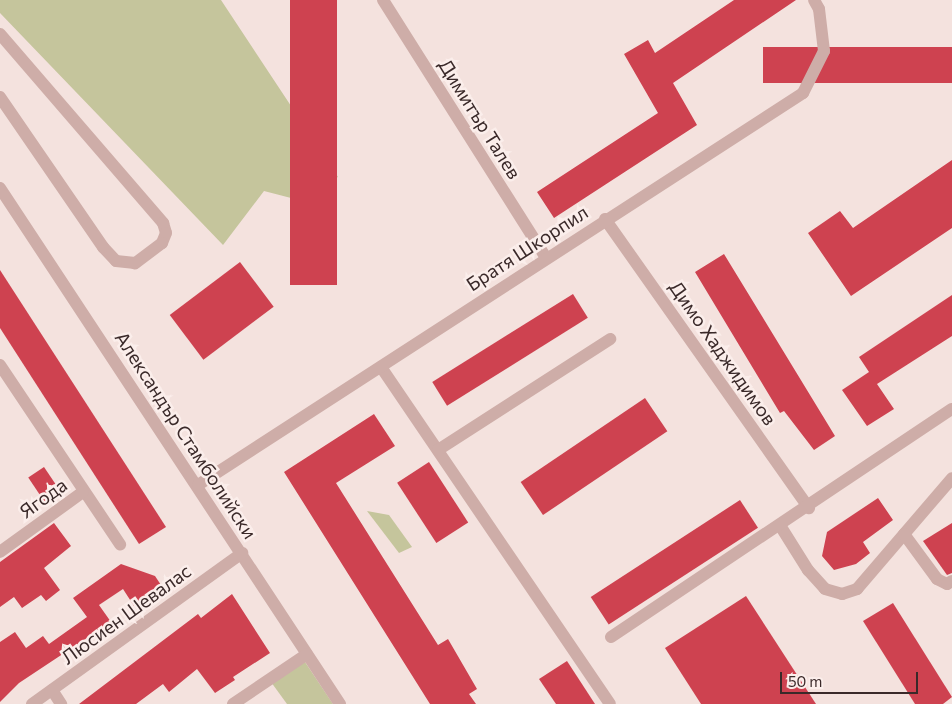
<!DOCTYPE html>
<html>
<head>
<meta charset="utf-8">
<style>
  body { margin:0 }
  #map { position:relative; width:952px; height:704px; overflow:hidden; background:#f4e2de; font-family:Commissioner,sans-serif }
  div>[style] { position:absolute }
  .green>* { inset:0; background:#c5c59c }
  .building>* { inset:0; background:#ce4250; transform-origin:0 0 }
  .minor>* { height:12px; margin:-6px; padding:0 6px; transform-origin:6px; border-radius:6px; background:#ceada8 }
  span { translate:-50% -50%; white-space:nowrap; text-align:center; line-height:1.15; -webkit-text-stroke:5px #fbeeeb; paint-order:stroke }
  .street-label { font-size:19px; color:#3a2929 }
  .scale { position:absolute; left:780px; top:672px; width:138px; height:22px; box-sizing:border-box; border:2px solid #3a2929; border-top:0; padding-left:6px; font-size:15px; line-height:18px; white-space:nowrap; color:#3a2929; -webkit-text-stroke:4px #fbeeeb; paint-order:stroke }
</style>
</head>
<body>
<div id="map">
  <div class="green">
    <div style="clip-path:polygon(0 0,221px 0,338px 177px,291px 198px,264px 191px,223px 245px,0 13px)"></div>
    <div style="clip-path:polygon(367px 511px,389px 515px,412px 547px,399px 553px)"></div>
    <div style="clip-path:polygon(303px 659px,333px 704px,287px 704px,271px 682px)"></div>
  </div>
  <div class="building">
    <div style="left:290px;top:0;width:47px;height:285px"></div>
    <div style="clip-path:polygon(734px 0,796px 0,673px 83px,697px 125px,554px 218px,537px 192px,658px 113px,624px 54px,648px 40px,655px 53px)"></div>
    <div style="left:952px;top:47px;width:36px;height:189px;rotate:90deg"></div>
    <div style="clip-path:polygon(952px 160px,952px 228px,851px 296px,808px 233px,840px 211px,853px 228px)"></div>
    <div style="clip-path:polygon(724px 254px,835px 436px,814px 450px,784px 411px,780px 413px,695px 272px)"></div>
    <div style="left:240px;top:262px;width:56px;height:88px;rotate:53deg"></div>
    <div style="clip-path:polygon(0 270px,166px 527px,139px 544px,0 328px)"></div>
    <div style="left:573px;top:294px;width:28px;height:166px;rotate:58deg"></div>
    <div style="clip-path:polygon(952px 295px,952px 336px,877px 384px,894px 409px,867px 426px,842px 390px,869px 372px,859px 357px)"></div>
    <div style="left:645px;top:398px;width:40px;height:150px;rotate:56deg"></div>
    <div style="clip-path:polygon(374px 414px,395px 446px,336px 483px,438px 645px,448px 639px,477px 689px,469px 694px,476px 704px,430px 704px,284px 472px)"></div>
    <div style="left:429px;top:462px;width:72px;height:38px;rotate:57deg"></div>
    <div style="left:44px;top:467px;width:29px;height:19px;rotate:56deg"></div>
    <div style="clip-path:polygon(878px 498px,893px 520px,863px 542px,870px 553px,856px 564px,834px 570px,822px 556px,827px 532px)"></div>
    <div style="left:740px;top:500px;width:33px;height:178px;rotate:57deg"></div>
    <div style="clip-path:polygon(54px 523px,71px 546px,44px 568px,60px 590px,46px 601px,41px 595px,22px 608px,14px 597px,0 607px,0 562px)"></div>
    <div style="clip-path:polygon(952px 523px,952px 573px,947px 575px,923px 541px)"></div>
    <div style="clip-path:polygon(121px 564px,155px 576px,161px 585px,134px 606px,123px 589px,99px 605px,111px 622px,19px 683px,0 702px,0 642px,15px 632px,26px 648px,43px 636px,49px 644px,87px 617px,73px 598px)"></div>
    <div style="clip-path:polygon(232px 594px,270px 653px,233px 677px,235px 680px,215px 693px,197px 669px,169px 692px,163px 684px,136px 704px,79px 704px,198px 614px,201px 618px)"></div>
    <div style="clip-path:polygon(746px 596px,816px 704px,701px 704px,665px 648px)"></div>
    <div style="clip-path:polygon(893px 603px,952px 697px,943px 704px,915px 704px,863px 621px)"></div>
    <div style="clip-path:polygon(567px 661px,595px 704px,556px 704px,539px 679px)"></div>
  </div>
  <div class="minor">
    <div style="left:383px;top:0;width:305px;rotate:57.7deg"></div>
    <div style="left:0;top:34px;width:250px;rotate:49.2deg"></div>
    <div style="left:163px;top:223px;width:10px;rotate:73deg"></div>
    <div style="left:166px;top:233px;width:11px;rotate:112deg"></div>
    <div style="left:162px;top:243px;width:34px;rotate:143deg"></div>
    <div style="left:135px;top:263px;width:19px;rotate:-174deg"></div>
    <div style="left:116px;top:261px;width:19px;rotate:-133deg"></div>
    <div style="left:103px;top:247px;width:182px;rotate:-124.5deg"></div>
    <div style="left:0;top:188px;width:618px;rotate:56.62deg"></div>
    <div style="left:605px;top:219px;width:354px;rotate:54.8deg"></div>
    <div style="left:0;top:365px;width:216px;rotate:56.2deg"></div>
    <div style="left:381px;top:367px;width:407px;rotate:55.8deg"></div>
    <div style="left:438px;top:450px;width:205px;rotate:-32.8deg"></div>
    <div style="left:198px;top:485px;width:721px;rotate:-32.94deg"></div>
    <div style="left:803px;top:93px;width:47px;rotate:-63.4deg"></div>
    <div style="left:824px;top:51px;width:42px;rotate:-96.8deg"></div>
    <div style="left:819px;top:9px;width:10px;rotate:-119deg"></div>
    <div style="left:781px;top:527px;width:51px;rotate:57.9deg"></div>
    <div style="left:808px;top:570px;width:25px;rotate:48deg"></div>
    <div style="left:825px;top:589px;width:18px;rotate:16deg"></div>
    <div style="left:842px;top:594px;width:16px;rotate:-18deg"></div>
    <div style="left:857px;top:589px;width:146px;rotate:-49.4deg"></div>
    <div style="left:904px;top:534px;width:56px;rotate:53.7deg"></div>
    <div style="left:937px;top:579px;width:11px;rotate:27deg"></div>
    <div style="left:947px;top:584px;width:6px;rotate:-31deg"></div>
    <div style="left:0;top:552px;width:102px;rotate:-35.9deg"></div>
    <div style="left:611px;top:637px;width:410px;rotate:-33.8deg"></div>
    <div style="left:52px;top:690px;width:17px;rotate:57deg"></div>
    <div style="left:32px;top:704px;width:259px;rotate:-35.7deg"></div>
    <div style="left:233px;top:704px;width:89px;rotate:-34deg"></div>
  </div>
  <div class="street-label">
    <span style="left:480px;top:119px;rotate:58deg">Димитър Талев</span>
    <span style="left:527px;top:248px;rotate:-33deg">Братя Шкорпил</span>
    <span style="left:723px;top:353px;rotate:55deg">Димо Хаджидимов</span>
    <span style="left:186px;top:435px;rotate:57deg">Александър Стамболийски</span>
    <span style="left:43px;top:498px;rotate:-36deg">Ягода</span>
    <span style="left:126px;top:614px;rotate:-36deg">Люсиен Шевалас</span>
  </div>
  <div class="scale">50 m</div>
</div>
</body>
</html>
